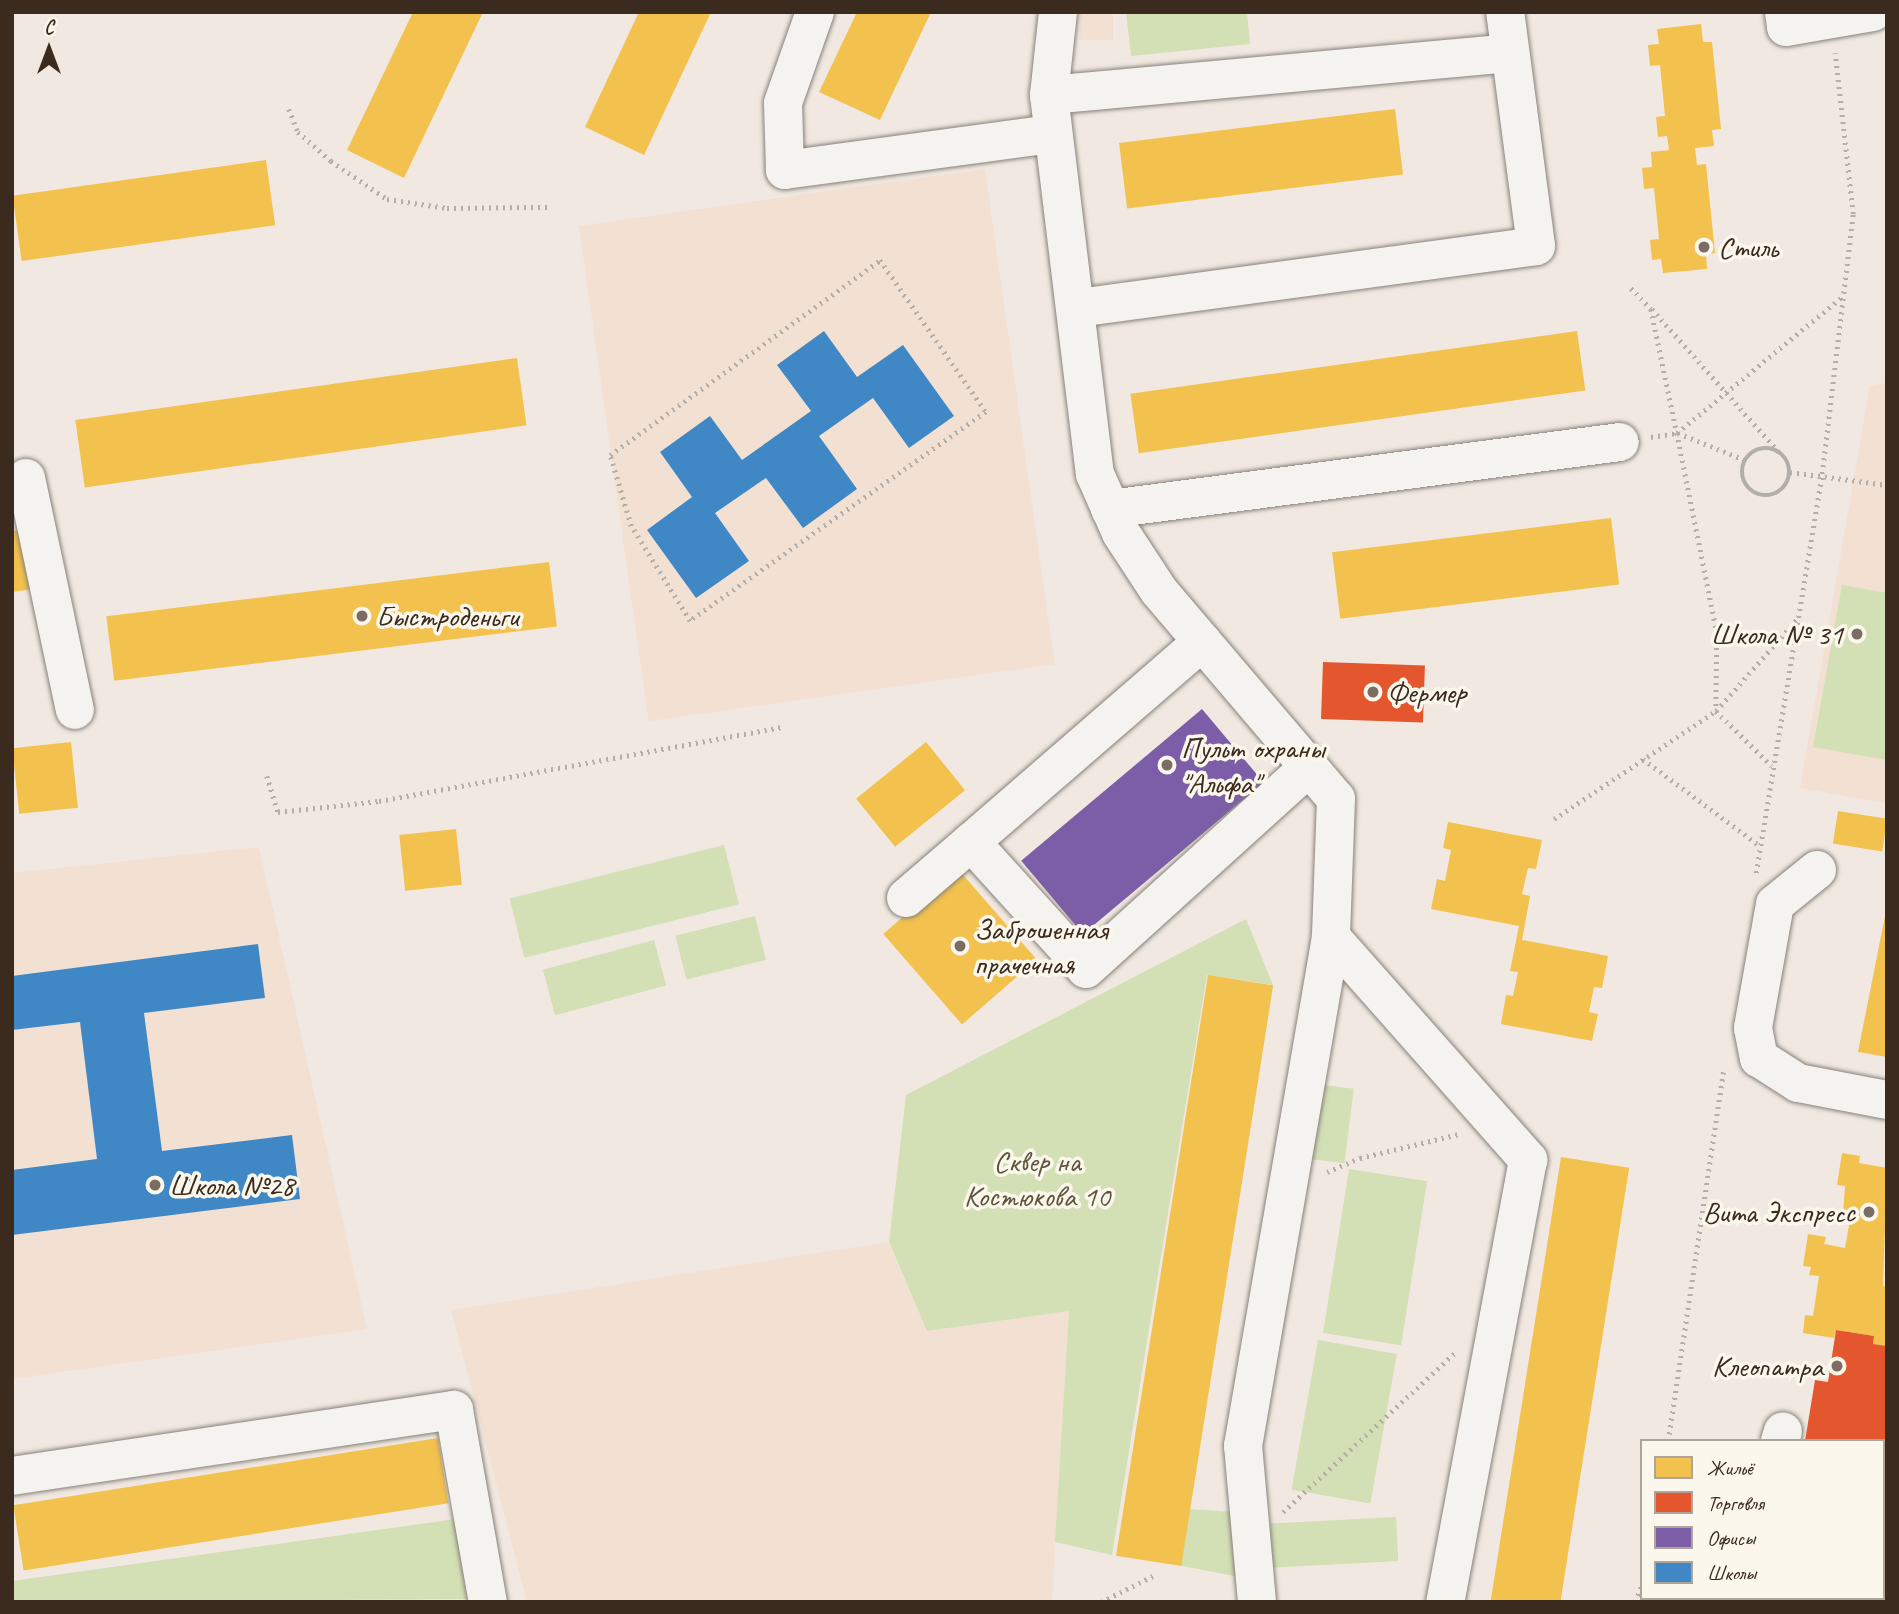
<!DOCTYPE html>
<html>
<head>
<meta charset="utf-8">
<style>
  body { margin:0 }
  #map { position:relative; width:1899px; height:1614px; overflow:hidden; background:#f1e9e1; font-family:Caveat,sans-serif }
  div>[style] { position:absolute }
  .built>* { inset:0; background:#f2e0d3; transform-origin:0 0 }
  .green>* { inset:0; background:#d3dfb4; transform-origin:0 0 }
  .homes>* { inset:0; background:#f2c14e; transform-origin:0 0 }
  .shops>* { inset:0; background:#e4572e; transform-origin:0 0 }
  .offices>* { inset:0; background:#7b5ea7; transform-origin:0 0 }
  .schools>* { inset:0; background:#3f88c5 }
  .path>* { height:4.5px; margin-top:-2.25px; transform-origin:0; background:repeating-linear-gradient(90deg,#b2aeaa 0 2px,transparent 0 7px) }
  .path>.ring { margin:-2.25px; padding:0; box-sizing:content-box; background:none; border:4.5px solid #b2aeaa; border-radius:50% }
  .roads { filter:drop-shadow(0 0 2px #88817b) drop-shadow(0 0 2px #88817b) }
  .minor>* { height:38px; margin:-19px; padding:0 19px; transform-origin:19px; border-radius:19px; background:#f5f3ef }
  .major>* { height:38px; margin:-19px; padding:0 19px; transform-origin:19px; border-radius:19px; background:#ece6db }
  .dots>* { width:19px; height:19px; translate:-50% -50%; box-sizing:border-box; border:4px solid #fbf7ec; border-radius:50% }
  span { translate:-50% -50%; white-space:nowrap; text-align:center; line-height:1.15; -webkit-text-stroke:7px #fbf7ec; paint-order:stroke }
  .poi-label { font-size:30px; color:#3b2a1e }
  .left { translate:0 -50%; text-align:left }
  .right { translate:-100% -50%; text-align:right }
  .park-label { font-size:30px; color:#5b553a }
  .frame { position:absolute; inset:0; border:14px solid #3b2a1e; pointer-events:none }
  .legend { position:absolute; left:1640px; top:1439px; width:245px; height:161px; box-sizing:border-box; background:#fbf7ec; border:2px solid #aea59a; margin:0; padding:9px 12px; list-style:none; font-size:21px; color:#3b2a1e }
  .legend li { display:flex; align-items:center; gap:14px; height:35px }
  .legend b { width:35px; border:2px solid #aea59a }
  .north { position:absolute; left:14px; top:14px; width:70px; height:70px; -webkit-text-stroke:5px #fbf7ec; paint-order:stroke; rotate:0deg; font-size:19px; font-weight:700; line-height:28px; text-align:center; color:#3b2a1e }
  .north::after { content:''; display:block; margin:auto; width:24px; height:32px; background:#3b2a1e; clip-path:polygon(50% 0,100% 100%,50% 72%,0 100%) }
</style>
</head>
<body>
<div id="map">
  <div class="built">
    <div style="left:1080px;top:12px;width:33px;height:28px"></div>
    <div style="left:985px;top:169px;width:500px;height:410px;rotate:82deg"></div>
    <div style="clip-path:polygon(1887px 383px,1887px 803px,1800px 788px,1870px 386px)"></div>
    <div style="clip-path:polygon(259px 847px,367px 1329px,12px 1379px,12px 873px)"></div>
    <div style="clip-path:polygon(888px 1242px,927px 1331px,1069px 1311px,1052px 1602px,527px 1602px,451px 1310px)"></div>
  </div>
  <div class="green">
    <div style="clip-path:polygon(1126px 12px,1247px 12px,1250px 44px,1131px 56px)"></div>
    <div style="clip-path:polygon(1842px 585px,1887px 593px,1887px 760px,1813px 747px)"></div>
    <div style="left:724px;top:845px;width:61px;height:221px;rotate:76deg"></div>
    <div style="left:755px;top:916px;width:45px;height:82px;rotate:76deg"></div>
    <div style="clip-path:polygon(1246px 919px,1273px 985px,1207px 975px,1112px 1555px,1055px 1542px,1069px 1311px,927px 1331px,889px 1242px,906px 1095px)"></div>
    <div style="left:654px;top:940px;width:47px;height:115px;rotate:75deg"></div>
    <div style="left:1314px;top:1084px;width:40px;height:75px;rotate:7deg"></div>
    <div style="left:1349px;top:1169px;width:79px;height:166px;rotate:9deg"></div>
    <div style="left:1318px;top:1340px;width:80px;height:152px;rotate:10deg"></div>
    <div style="clip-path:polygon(1188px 1509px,1249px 1513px,1255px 1580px,1177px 1565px)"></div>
    <div style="left:1396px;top:1517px;width:44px;height:133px;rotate:87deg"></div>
    <div style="clip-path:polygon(456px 1519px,471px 1599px,12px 1602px,12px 1581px)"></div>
  </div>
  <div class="homes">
    <div style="clip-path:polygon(413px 12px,483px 12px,404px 178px,347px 150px)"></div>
    <div style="clip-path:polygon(639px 12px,711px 12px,644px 155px,585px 127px)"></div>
    <div style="clip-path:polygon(857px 12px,931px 12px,880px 120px,819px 92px)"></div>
    <div style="clip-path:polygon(1701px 24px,1703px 42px,1712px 42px,1721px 129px,1712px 130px,1714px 146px,1695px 148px,1697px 165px,1706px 164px,1715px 253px,1706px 254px,1707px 269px,1663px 273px,1661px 259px,1652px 260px,1650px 240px,1659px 239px,1654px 188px,1644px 189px,1642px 168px,1652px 167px,1651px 152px,1669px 150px,1667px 136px,1658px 137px,1656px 117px,1665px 116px,1660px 65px,1650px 66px,1648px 45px,1659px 44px,1657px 29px)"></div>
    <div style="left:1395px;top:109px;width:66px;height:278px;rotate:83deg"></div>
    <div style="left:266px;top:160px;width:66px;height:256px;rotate:82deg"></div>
    <div style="left:1577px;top:331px;width:60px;height:451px;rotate:82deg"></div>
    <div style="left:517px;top:358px;width:68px;height:446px;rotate:82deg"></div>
    <div style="left:1611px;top:518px;width:67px;height:281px;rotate:83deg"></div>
    <div style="clip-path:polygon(26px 530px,34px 589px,12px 592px,12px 531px)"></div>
    <div style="left:549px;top:562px;width:65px;height:446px;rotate:83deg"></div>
    <div style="left:71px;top:742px;width:66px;height:59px;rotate:84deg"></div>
    <div style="left:926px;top:742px;width:62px;height:90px;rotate:51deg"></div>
    <div style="left:1838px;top:811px;width:50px;height:33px;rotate:9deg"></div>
    <div style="clip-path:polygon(1448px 822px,1542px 840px,1536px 869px,1528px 868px,1522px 894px,1530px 896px,1522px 940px,1608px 956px,1602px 988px,1594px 987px,1589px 1012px,1598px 1014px,1592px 1041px,1501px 1024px,1506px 995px,1513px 996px,1518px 972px,1510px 971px,1519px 926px,1431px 909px,1437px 879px,1445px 881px,1451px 850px,1443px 848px)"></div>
    <div style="left:456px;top:829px;width:56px;height:57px;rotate:84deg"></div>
    <div style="left:958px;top:869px;width:120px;height:99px;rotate:49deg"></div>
    <div style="clip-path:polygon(1887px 906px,1887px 1057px,1858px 1052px)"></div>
    <div style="left:1208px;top:975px;width:66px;height:588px;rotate:9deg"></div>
    <div style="clip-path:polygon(1842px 1153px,1860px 1156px,1859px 1163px,1887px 1168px,1883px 1286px,1887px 1287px,1887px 1346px,1873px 1344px,1874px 1336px,1836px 1330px,1834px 1338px,1803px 1333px,1805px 1315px,1813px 1316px,1819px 1276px,1809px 1275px,1811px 1267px,1803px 1266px,1808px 1234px,1826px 1237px,1824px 1244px,1845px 1248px,1851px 1214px,1843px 1213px,1845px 1186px,1837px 1185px)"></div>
    <div style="left:1561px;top:1157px;width:69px;height:451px;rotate:9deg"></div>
    <div style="left:438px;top:1438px;width:66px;height:430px;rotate:81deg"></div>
  </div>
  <div class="shops">
    <div style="left:1323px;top:662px;width:102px;height:57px;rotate:2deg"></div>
    <div style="clip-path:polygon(1836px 1330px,1874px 1336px,1873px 1344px,1887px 1346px,1887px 1469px,1883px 1441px,1805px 1441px,1815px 1380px,1828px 1382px)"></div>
  </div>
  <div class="offices">
    <div style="left:1202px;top:709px;width:96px;height:236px;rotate:50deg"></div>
  </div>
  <div class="schools">
    <div style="clip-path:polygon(824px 331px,857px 377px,903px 345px,954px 416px,909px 448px,873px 398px,819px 436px,857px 489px,803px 528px,766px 478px,715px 513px,749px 561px,696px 598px,647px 530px,692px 497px,660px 452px,710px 416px,742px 460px,811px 411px,777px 365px)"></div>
    <div style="clip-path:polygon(258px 944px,265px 998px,144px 1013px,162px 1151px,292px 1135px,300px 1199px,12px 1235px,12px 1170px,97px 1159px,80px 1022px,12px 1030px,12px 976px)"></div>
  </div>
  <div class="path">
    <div style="left:289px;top:109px;width:25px;rotate:69deg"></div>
    <div style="left:298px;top:132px;width:44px;rotate:41.3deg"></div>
    <div style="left:331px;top:161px;width:68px;rotate:34.2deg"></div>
    <div style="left:387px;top:199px;width:61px;rotate:8.5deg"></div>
    <div style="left:447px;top:208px;width:103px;rotate:-0.6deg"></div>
    <div style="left:880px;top:260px;width:185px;rotate:55.1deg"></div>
    <div style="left:986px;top:412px;width:362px;rotate:144.8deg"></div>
    <div style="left:690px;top:621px;width:112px;rotate:-121.8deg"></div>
    <div style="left:631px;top:526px;width:74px;rotate:-106.5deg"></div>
    <div style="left:610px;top:455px;width:333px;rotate:-35.8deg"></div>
    <div style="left:1631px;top:288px;width:29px;rotate:46deg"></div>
    <div style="left:1651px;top:309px;width:127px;rotate:78.2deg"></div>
    <div style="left:1677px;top:433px;width:205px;rotate:78.7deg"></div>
    <div style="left:1717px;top:634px;width:77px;rotate:90.7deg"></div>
    <div style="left:1716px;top:711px;width:78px;rotate:44.5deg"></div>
    <div style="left:1652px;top:309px;width:191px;rotate:48.4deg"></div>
    <div style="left:1678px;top:433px;width:72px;rotate:21.9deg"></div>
    <div style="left:1651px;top:437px;width:26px;rotate:-9deg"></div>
    <div style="left:1677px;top:433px;width:214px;rotate:-39.5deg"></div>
    <div class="ring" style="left:1742px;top:448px;width:43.5px;height:43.5px"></div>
    <div style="left:1790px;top:472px;width:98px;rotate:7.6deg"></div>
    <div style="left:1643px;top:759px;width:146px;rotate:36.6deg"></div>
    <div style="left:267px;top:776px;width:38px;rotate:73deg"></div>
    <div style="left:278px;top:812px;width:102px;rotate:-6.2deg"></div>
    <div style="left:379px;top:801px;width:411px;rotate:-10.4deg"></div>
    <div style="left:1554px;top:819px;width:195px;rotate:-33.7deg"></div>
    <div style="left:1716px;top:711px;width:123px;rotate:-48.6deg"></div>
    <div style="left:1756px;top:873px;width:404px;rotate:-80.6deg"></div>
    <div style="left:1822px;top:474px;width:262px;rotate:-83.2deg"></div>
    <div style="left:1853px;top:214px;width:162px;rotate:-96.4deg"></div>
    <div style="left:1327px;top:1172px;width:36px;rotate:-23deg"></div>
    <div style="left:1360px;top:1158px;width:102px;rotate:-13.6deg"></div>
    <div style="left:1668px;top:1441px;width:377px;rotate:-81.5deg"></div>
    <div style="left:1883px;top:1511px;width:6px;rotate:51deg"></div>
    <div style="left:1283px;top:1512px;width:236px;rotate:-42.8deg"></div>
    <div style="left:1101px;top:1602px;width:63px;rotate:-26.6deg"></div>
    <div style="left:1635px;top:1602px;width:18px;rotate:-68deg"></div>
  </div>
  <div class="roads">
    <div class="minor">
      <div style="left:815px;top:12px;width:96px;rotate:109.4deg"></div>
      <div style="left:783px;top:103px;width:67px;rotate:88.3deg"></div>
      <div style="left:785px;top:170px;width:269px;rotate:-7.7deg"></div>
      <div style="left:1058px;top:12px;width:83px;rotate:96.2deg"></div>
      <div style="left:1049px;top:95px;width:382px;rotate:83.1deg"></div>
      <div style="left:1095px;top:474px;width:64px;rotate:66.2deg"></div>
      <div style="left:1121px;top:533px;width:69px;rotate:56.8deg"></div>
      <div style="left:1159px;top:591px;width:273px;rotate:49.6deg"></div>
      <div style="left:1336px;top:799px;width:138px;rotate:92.1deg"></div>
      <div style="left:1331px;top:937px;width:298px;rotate:48.5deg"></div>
      <div style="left:1528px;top:1160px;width:450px;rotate:100.6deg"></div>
      <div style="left:1784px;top:12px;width:15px;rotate:82deg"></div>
      <div style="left:1786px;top:27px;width:88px;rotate:-9.8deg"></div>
      <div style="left:1049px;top:95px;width:463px;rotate:-5.2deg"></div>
      <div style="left:1078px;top:308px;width:462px;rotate:-7.7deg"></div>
      <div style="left:1536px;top:246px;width:236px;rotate:-97.5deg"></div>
      <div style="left:26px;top:478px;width:237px;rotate:78.1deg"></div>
      <div style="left:1110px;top:509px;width:514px;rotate:-7.48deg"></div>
      <div style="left:971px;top:842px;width:306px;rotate:-40.9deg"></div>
      <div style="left:1817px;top:870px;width:54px;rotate:141deg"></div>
      <div style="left:1775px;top:904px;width:126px;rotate:100.1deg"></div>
      <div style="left:1753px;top:1028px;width:31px;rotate:79deg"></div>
      <div style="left:1759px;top:1058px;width:46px;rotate:32.7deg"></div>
      <div style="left:1798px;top:1083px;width:91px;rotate:10.8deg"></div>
      <div style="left:906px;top:898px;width:86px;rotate:-40.7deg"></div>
      <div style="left:971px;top:842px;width:171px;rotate:47.8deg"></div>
      <div style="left:1086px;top:969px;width:301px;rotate:-42.2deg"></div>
      <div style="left:1780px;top:1441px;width:10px;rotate:-73deg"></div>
      <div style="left:12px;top:1476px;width:447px;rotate:-8.5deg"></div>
      <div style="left:454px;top:1410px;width:195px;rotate:80deg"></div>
      <div style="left:1727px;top:1598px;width:4px;rotate:76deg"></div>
      <div style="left:1257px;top:1602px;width:157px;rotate:-95.1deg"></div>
      <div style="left:1243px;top:1446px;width:517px;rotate:-80.19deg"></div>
    </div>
    <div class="major">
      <div style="left:1878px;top:1602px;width:6px;rotate:-39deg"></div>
    </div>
  </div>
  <div class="dots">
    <div style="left:1704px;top:247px;background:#7b6d62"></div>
    <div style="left:362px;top:616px;background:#7b6d62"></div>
    <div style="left:1857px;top:634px;background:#7b6d62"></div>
    <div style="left:1373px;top:692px;background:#7b6d62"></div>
    <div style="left:1167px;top:765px;background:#7b6d62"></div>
    <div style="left:960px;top:946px;background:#7b6d62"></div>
    <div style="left:155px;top:1185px;background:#7b6d62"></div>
    <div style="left:1869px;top:1212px;background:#7b6d62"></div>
    <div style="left:1837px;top:1366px;background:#7b6d62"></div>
  </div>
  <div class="poi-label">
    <span class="left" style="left:1718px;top:247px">Стиль</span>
    <span class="left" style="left:376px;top:616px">Быстроденьги</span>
    <span class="right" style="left:1843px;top:634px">Школа № 31</span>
    <span class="left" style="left:1387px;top:692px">Фермер</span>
    <span class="left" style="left:1181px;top:765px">Пульт охраны<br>"Альфа"</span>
    <span class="left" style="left:974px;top:946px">Заброшенная<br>прачечная</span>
    <span class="left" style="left:169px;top:1185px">Школа №28</span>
    <span class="right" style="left:1855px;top:1212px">Вита Экспресс</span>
    <span class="right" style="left:1823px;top:1366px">Клеопатра</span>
  </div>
  <div class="park-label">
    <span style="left:1037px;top:1178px">Сквер на<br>Костюкова 10</span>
  </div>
  <div class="frame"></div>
  <ul class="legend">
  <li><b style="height:19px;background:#f2c14e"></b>Жильё</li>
  <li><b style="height:19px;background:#e4572e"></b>Торговля</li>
  <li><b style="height:19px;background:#7b5ea7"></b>Офисы</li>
  <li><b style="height:19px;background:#3f88c5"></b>Школы</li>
  </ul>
  <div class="north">С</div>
</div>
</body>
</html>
